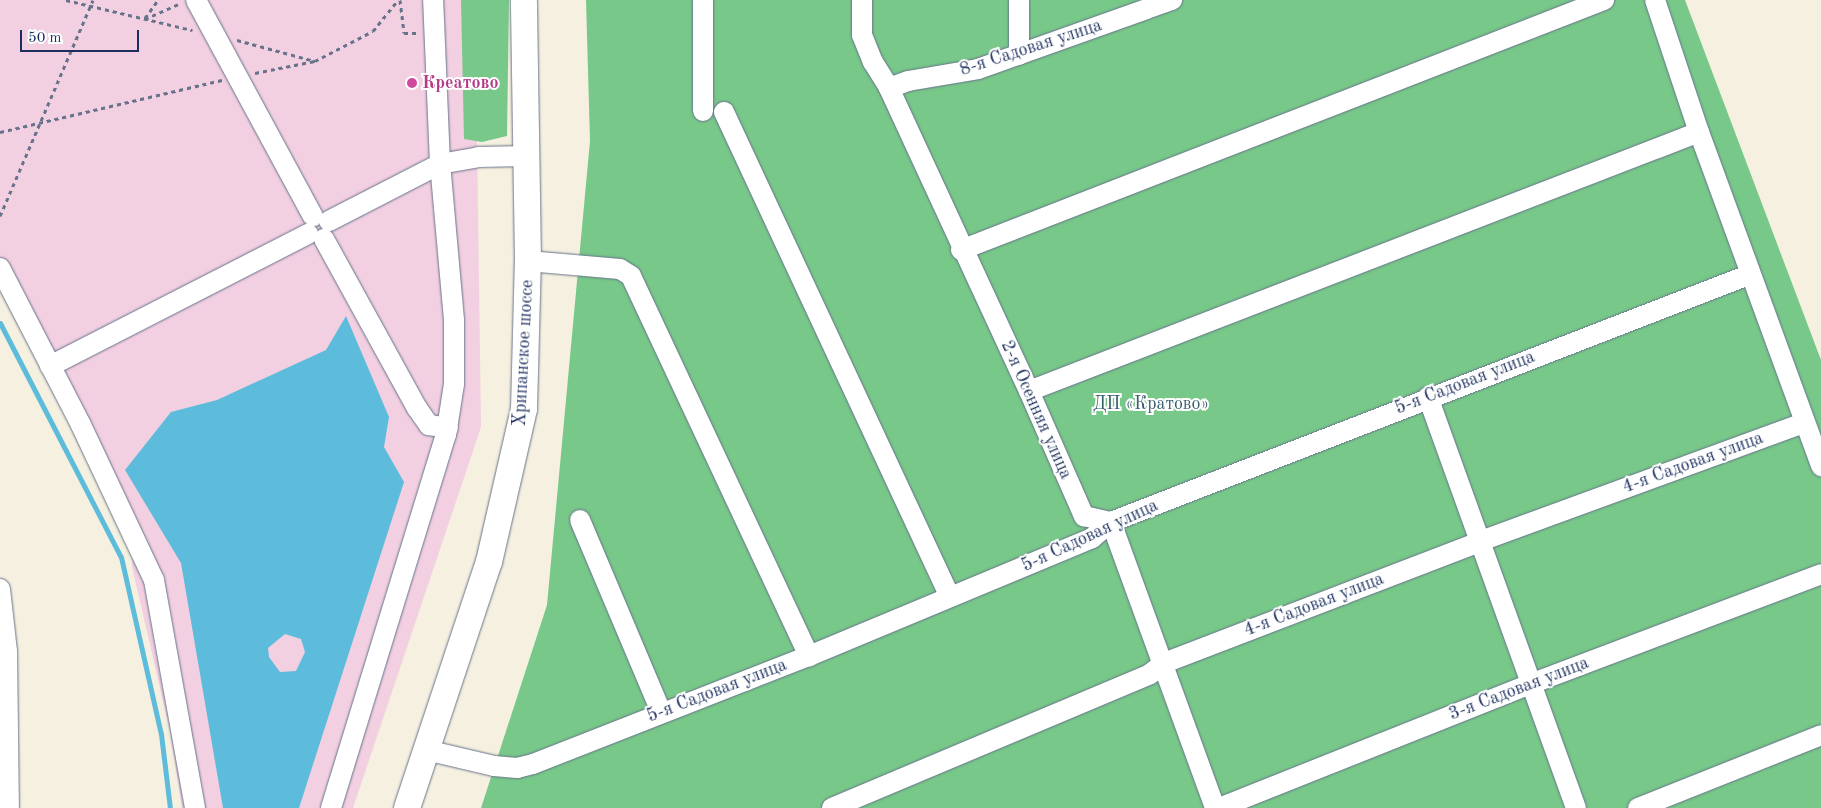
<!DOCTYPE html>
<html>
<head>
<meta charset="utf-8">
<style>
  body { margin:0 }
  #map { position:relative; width:1821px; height:808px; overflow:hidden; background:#f5f0df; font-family:"Old Standard TT",serif }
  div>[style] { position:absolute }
  .built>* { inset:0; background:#f2cfe1 }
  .green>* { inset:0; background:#78c889 }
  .water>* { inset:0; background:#5dbcdb }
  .stream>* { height:5px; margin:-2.5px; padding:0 2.5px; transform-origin:2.5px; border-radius:2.5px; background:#5dbcdb }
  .path>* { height:3px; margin-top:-1.5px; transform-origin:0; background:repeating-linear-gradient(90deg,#67738b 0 4px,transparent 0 8px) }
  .roads { filter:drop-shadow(0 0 1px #67738b) drop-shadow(0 0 1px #67738b) }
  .minor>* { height:20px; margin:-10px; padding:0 10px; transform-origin:10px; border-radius:10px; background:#fff }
  .major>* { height:26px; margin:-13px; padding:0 13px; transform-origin:13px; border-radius:13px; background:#fff }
  .dots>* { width:14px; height:14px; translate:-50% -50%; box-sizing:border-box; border:2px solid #fff; border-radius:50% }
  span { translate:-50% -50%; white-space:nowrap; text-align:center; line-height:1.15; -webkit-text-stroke:4px #fff; paint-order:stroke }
  .street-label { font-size:18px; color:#1b2f5e }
  .hotel-label { font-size:18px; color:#b23c85; font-weight:700 }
  .left { translate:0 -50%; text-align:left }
  .park-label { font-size:18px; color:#375d6b }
  .scale { position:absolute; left:20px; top:30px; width:119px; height:22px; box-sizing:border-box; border:2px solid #1b2f5e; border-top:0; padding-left:6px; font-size:15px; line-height:18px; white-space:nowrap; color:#1b2f5e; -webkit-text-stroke:4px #fff; paint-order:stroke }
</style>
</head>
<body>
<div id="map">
  <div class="built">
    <div style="clip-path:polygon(0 0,475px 0,481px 427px,353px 808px,182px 808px,170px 731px,132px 567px,132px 546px,0 285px)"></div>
  </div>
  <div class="green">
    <div style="clip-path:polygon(461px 0,509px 0,507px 136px,482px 142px,464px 139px)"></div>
    <div style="clip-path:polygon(586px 0,1685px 0,1821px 360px,1821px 808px,481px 808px,547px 605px,590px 141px)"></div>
  </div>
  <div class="water">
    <div style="clip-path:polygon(evenodd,346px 316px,389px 417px,384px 447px,404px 482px,299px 808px,223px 808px,181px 563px,125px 470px,171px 412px,217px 400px,326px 350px,346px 316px,285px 634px,301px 639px,305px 652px,296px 671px,280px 672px,269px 657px,268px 648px,285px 634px)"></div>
  </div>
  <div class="stream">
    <div style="left:0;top:323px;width:263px;rotate:62.7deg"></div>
    <div style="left:121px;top:557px;width:181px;rotate:77.3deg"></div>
    <div style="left:161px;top:734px;width:75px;rotate:83.1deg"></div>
  </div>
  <div class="path">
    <div style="left:66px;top:0;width:130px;rotate:13.4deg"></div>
    <div style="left:400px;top:0;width:33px;rotate:83deg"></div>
    <div style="left:404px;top:33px;width:14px"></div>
    <div style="left:145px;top:18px;width:22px;rotate:-54deg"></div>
    <div style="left:145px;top:19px;width:39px;rotate:-24deg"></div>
    <div style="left:237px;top:40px;width:81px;rotate:15.1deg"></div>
    <div style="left:315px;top:61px;width:65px;rotate:-27.3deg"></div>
    <div style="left:373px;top:31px;width:40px;rotate:-51deg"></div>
    <div style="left:255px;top:73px;width:61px;rotate:-11.3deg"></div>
    <div style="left:0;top:132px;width:228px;rotate:-13.2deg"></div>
    <div style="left:0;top:216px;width:235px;rotate:-66.7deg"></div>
  </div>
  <div class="roads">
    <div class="minor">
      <div style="left:196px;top:0;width:246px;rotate:61.6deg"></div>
      <div style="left:703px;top:0;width:111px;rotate:90deg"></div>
      <div style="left:862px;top:0;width:35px;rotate:90deg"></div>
      <div style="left:862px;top:35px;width:29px;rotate:68deg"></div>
      <div style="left:873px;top:62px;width:31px;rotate:58deg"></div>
      <div style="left:889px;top:88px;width:334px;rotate:65.2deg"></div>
      <div style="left:1029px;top:391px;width:137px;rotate:66.3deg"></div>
      <div style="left:1084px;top:516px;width:28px;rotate:13deg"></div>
      <div style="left:1111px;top:522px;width:304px;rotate:70deg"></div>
      <div style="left:1655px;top:0;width:139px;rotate:71.6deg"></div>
      <div style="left:1699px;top:132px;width:356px;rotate:69.9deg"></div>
      <div style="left:1019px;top:55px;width:55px;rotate:-90deg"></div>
      <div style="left:889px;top:88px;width:20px;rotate:-20deg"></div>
      <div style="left:908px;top:81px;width:71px;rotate:-9.7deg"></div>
      <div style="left:978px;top:69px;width:206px;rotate:-19.6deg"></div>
      <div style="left:724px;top:112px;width:535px;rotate:65.02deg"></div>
      <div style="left:329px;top:221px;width:125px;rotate:-27.2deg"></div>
      <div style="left:440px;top:164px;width:39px;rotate:-10deg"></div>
      <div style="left:478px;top:157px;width:49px;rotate:-1.2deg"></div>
      <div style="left:324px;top:239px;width:193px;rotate:61.2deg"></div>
      <div style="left:417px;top:408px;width:21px;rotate:55deg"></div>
      <div style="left:429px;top:425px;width:19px;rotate:9deg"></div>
      <div style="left:961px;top:250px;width:690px;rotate:-21.25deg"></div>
      <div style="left:528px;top:261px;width:92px;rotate:5deg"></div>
      <div style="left:620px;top:269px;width:13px;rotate:32deg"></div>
      <div style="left:631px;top:276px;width:420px;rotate:64.9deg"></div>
      <div style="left:0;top:268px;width:177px;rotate:62.7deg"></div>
      <div style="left:81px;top:425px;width:171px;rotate:64.8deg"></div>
      <div style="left:154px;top:580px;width:232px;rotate:79.8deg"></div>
      <div style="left:50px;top:366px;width:290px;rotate:-27.1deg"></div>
      <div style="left:1029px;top:391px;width:718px;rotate:-21.13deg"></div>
      <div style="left:1428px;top:397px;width:437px;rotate:70.2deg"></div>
      <div style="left:580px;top:520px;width:208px;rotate:67.1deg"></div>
      <div style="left:0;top:589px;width:62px;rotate:83.6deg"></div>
      <div style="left:7px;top:651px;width:157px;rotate:89.3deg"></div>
      <div style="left:426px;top:750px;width:70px;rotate:13.2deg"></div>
      <div style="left:494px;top:766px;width:23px;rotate:5deg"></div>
      <div style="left:517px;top:768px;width:16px;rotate:-14deg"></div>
      <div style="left:533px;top:764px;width:296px;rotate:-21.4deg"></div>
      <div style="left:809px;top:656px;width:307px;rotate:-22.6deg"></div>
      <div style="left:1092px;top:538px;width:25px;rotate:-40deg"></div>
      <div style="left:1111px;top:522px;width:686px;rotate:-21.18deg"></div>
      <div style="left:331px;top:808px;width:390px;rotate:-72.9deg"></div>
      <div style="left:446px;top:435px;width:52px;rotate:-81.1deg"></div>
      <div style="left:454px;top:384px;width:64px;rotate:-90deg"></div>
      <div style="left:454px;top:320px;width:157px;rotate:-95.1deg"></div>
      <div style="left:440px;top:164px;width:164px;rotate:-92.4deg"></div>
      <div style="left:832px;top:808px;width:345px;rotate:-22.8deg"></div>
      <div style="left:1150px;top:674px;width:18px;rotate:-38deg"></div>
      <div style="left:1164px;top:663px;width:340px;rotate:-21deg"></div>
      <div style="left:1481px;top:541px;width:344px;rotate:-20.1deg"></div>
      <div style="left:1219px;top:808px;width:338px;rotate:-21.7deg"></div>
      <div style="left:1533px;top:683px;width:308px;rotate:-20.7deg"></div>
      <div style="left:1638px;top:808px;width:197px;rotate:-21.7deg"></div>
    </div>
    <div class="major">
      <div style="left:407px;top:808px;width:259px;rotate:-71.6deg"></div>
      <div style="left:489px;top:562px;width:157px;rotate:-77.1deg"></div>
      <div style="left:524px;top:409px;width:148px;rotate:-88.5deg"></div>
      <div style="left:528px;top:261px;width:261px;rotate:-90.9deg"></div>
    </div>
  </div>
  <div class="dots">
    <div style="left:412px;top:83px;background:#d1479c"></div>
  </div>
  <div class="street-label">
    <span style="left:1031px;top:48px;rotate:-18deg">8-я Садовая улица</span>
    <span style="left:524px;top:353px;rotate:-87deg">Хрипанское шоссе</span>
    <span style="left:1465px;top:383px;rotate:-21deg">5-я Садовая улица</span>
    <span style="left:1036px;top:410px;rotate:66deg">2-я Осенняя улица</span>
    <span style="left:1693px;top:463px;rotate:-20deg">4-я Садовая улица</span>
    <span style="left:1090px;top:536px;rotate:-25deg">5-я Садовая улица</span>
    <span style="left:1314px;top:605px;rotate:-21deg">4-я Садовая улица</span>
    <span style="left:1519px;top:689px;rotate:-21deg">3-я Садовая улица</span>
    <span style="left:717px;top:691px;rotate:-21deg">5-я Садовая улица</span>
  </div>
  <div class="hotel-label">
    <span class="left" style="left:422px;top:83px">Креатово</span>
  </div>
  <div class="park-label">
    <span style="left:1151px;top:404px">ДП «Кратово»</span>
  </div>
  <div class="scale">50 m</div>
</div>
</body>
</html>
